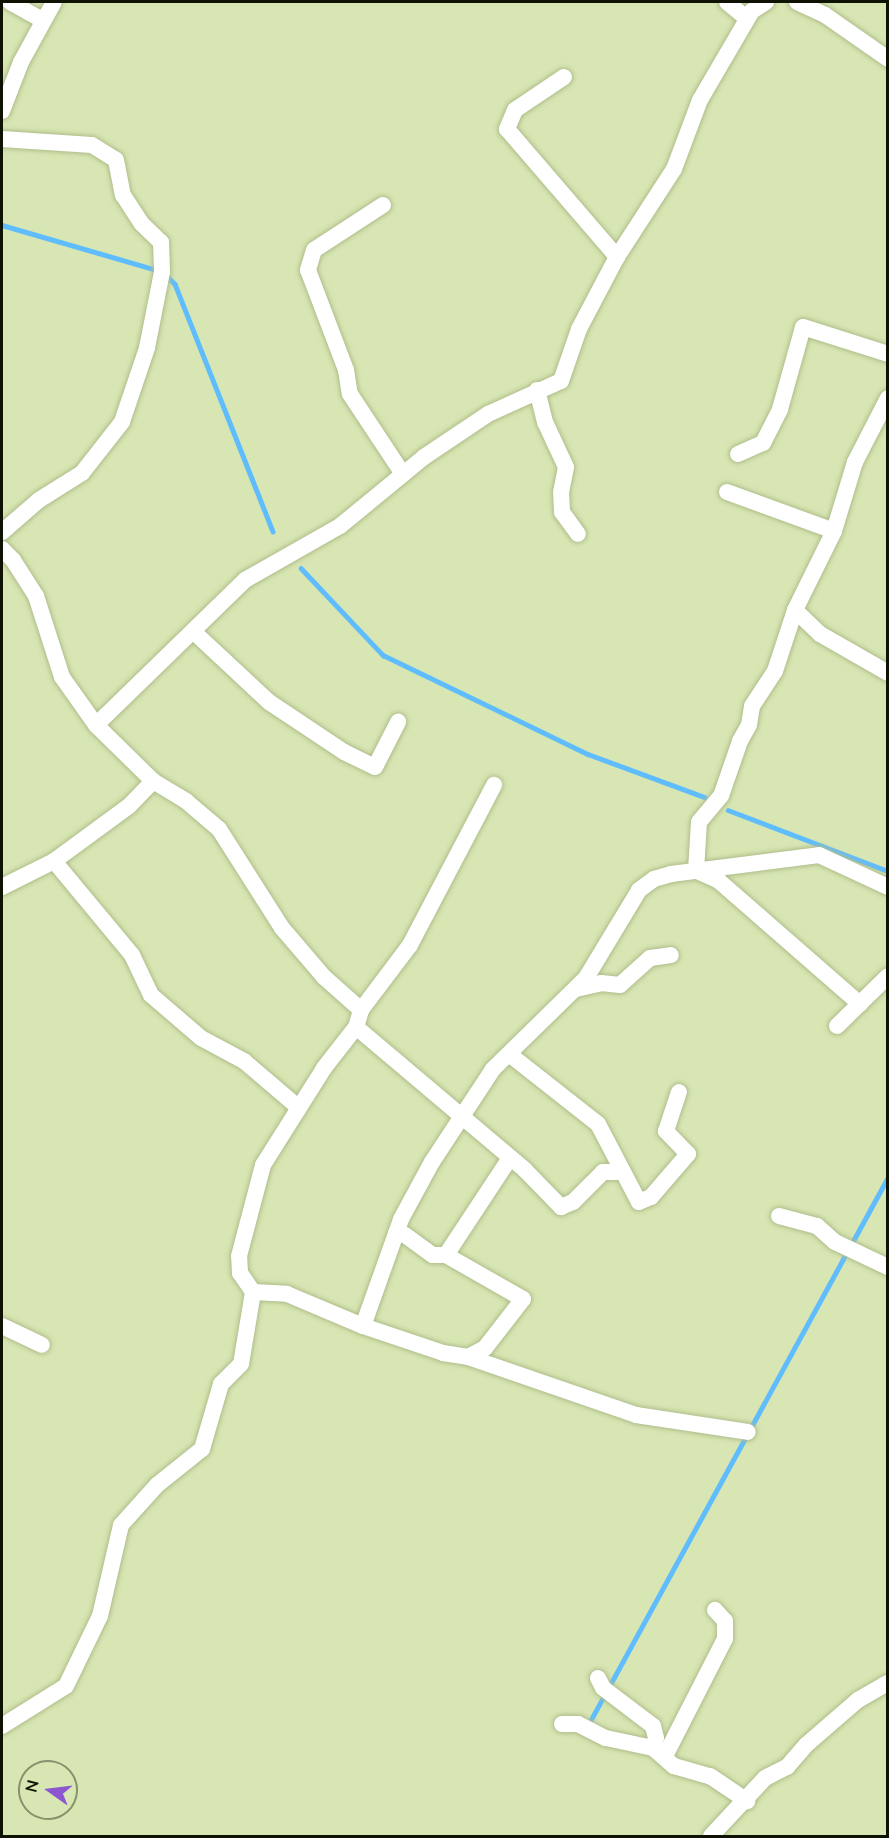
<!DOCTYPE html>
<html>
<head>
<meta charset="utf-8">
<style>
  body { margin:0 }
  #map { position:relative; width:889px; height:1838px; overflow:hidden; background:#d7e6b2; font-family:"Nunito Sans",sans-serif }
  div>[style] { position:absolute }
  .stream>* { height:4.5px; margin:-2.25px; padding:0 2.25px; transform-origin:2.25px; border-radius:2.25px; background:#60bdfd }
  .roads { filter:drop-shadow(0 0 2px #afbd8b) drop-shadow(0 0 2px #afbd8b) }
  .street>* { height:16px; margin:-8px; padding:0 8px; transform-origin:8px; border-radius:8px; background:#fff }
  span { translate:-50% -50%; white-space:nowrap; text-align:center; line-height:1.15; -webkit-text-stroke:6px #d7e6b2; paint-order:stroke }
  .frame { position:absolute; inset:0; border:3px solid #0e1202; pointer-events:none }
  .north { position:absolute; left:18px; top:1760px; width:60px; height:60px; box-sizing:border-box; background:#d7e6b2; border:2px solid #87916c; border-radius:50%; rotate:284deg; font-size:16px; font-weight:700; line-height:24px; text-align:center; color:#0e1202 }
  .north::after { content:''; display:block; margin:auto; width:21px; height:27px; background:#8b56cf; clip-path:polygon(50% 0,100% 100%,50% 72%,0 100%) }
</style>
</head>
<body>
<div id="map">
  <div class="stream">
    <div style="left:2px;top:225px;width:161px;rotate:16.2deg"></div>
    <div style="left:165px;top:274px;width:14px;rotate:45deg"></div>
    <div style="left:175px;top:284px;width:266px;rotate:68.4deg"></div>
    <div style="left:301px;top:568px;width:120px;rotate:46.7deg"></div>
    <div style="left:383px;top:655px;width:228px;rotate:25.8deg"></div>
    <div style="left:588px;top:754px;width:124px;rotate:20.3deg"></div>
    <div style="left:728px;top:810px;width:171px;rotate:20.9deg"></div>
    <div style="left:588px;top:1725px;width:625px;rotate:-61.3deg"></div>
  </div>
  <div class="roads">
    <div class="street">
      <div style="left:10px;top:2px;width:37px;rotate:29deg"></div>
      <div style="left:727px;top:2px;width:26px;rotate:40deg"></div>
      <div style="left:797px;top:2px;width:31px;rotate:25deg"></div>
      <div style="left:825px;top:15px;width:77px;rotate:34.9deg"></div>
      <div style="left:564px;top:77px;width:59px;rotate:146deg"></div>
      <div style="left:515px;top:110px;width:21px;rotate:113deg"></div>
      <div style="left:507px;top:129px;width:169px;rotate:49.3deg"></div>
      <div style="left:2px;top:111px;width:53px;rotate:-68.8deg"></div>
      <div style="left:21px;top:62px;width:68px;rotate:-61.2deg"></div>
      <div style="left:2px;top:139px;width:90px;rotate:3.8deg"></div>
      <div style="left:92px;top:145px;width:28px;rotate:32deg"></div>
      <div style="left:116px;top:160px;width:36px;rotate:79deg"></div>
      <div style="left:123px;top:195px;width:33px;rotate:57deg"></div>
      <div style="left:141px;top:223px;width:28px;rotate:44deg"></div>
      <div style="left:161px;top:242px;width:30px;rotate:88deg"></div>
      <div style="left:162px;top:272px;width:77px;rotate:101.2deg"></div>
      <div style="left:147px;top:348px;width:78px;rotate:108.7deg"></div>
      <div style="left:122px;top:422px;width:65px;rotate:128.1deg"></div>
      <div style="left:82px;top:473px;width:51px;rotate:147.9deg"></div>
      <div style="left:39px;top:500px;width:49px;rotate:139.1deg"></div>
      <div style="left:383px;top:205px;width:82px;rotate:146.9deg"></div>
      <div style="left:314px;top:250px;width:21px;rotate:107deg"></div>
      <div style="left:308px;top:270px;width:107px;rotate:69.2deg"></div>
      <div style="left:346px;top:370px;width:24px;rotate:81deg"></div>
      <div style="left:350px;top:394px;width:96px;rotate:56.5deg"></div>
      <div style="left:537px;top:390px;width:33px;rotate:76deg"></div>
      <div style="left:545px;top:422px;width:50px;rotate:65deg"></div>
      <div style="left:566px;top:467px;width:25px;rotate:101deg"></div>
      <div style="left:561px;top:492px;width:20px;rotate:87deg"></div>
      <div style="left:562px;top:512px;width:27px;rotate:54deg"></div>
      <div style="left:738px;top:454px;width:27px;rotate:-24deg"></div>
      <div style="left:763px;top:443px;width:38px;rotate:-63deg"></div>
      <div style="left:780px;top:409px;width:85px;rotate:-74.3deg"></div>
      <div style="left:803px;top:327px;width:89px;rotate:17.6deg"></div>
      <div style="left:727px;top:492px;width:114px;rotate:20deg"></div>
      <div style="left:2px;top:549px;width:16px;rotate:45deg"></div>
      <div style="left:13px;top:560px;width:43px;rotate:57.4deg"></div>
      <div style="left:36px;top:596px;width:85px;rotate:72.2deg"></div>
      <div style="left:62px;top:677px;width:59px;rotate:54.7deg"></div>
      <div style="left:96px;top:725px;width:80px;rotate:44.5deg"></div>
      <div style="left:153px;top:781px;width:39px;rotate:31deg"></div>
      <div style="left:186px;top:801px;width:43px;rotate:40.3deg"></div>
      <div style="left:219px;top:829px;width:117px;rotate:57.5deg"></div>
      <div style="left:282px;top:928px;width:65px;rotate:49.4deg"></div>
      <div style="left:324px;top:977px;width:50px;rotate:41.7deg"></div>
      <div style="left:361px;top:1010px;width:18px;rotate:106deg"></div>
      <div style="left:356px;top:1027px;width:221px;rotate:40.2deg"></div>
      <div style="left:525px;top:1170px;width:52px;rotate:45.8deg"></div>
      <div style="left:561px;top:1207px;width:13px;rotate:-23deg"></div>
      <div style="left:573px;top:1202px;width:42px;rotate:-45deg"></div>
      <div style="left:603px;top:1172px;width:17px"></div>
      <div style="left:795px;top:610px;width:35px;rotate:44deg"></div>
      <div style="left:820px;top:634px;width:78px;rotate:29.8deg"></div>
      <div style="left:195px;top:633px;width:101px;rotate:43deg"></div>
      <div style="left:269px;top:702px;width:90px;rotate:33.7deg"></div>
      <div style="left:344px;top:752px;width:34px;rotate:26deg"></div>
      <div style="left:375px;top:767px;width:51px;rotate:-62.9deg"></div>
      <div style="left:96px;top:725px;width:208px;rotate:-44.2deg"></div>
      <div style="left:245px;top:580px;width:109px;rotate:-29.6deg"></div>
      <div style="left:340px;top:526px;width:109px;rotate:-39.4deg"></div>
      <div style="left:424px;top:457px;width:77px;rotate:-33.9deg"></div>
      <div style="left:488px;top:414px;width:80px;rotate:-24.3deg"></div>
      <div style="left:561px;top:381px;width:55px;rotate:-70.9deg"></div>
      <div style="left:579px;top:329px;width:81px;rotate:-62.2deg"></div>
      <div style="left:617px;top:257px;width:105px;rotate:-57.1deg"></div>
      <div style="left:674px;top:169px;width:74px;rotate:-69.4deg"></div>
      <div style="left:700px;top:100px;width:103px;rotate:-59.7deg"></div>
      <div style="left:752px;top:11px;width:17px;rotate:-33deg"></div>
      <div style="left:54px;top:861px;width:122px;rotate:50.3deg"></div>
      <div style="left:132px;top:955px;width:44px;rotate:64.6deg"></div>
      <div style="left:151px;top:995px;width:66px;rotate:40.7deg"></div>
      <div style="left:201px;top:1038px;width:49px;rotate:28.1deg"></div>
      <div style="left:244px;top:1061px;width:72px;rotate:40.5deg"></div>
      <div style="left:696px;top:871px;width:49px;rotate:-86.5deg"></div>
      <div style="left:699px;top:822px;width:34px;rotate:-50deg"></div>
      <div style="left:721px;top:796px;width:58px;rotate:-70.9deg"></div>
      <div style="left:740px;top:741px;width:18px;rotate:-61deg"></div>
      <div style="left:749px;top:725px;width:19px;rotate:-81deg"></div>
      <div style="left:752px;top:706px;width:42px;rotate:-56.7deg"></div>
      <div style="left:775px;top:671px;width:64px;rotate:-71.8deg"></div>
      <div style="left:795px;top:610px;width:88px;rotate:-63.7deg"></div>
      <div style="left:834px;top:531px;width:72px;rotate:-73.1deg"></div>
      <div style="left:855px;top:462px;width:72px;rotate:-62.7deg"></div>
      <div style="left:697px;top:871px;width:24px;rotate:24deg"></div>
      <div style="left:719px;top:881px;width:187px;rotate:41.1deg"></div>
      <div style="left:2px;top:887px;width:58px;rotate:-26.6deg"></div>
      <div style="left:54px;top:861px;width:93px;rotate:-36.3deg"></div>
      <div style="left:129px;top:806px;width:35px;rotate:-46deg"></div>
      <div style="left:576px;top:989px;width:26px;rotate:-13deg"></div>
      <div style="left:601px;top:983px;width:19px;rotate:6deg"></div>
      <div style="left:620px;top:985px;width:40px;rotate:-42deg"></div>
      <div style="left:650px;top:958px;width:21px;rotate:-8deg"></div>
      <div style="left:361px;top:1010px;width:81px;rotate:-53deg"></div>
      <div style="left:410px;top:945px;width:181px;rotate:-62.3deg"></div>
      <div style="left:837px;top:1026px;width:71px;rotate:-44.4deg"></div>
      <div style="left:509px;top:1054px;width:113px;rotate:38.2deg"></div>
      <div style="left:598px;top:1124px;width:88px;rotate:62.3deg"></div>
      <div style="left:639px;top:1202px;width:13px;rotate:-23deg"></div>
      <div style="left:651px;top:1197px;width:57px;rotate:-49.3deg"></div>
      <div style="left:688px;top:1154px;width:32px;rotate:-134deg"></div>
      <div style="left:666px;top:1131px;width:41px;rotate:-71.6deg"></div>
      <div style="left:779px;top:1216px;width:39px;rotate:15deg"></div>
      <div style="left:817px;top:1226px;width:24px;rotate:42deg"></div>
      <div style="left:835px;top:1242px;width:59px;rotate:25.3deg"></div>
      <div style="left:396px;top:1233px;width:9px;rotate:13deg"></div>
      <div style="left:405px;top:1235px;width:34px;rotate:36deg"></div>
      <div style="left:433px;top:1255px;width:13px"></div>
      <div style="left:253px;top:1292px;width:34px;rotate:3deg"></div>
      <div style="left:287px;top:1294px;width:82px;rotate:22.8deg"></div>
      <div style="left:363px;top:1326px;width:84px;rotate:18.6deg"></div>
      <div style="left:443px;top:1353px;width:25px;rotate:9deg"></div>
      <div style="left:468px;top:1357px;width:19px;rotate:-28deg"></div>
      <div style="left:485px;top:1348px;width:62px;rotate:-52.2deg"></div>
      <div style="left:523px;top:1299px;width:89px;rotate:-150.3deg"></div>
      <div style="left:446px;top:1255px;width:116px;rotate:-56.6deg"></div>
      <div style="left:2px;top:1326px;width:44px;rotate:25.4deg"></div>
      <div style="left:363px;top:1326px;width:114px;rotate:-70.4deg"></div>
      <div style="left:401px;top:1219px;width:65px;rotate:-61.5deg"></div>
      <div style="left:432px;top:1162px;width:111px;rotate:-56.7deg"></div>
      <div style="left:493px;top:1069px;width:130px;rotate:-44.4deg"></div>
      <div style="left:586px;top:978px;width:103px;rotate:-58.9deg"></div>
      <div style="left:639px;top:890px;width:19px;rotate:-36deg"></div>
      <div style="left:654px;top:879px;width:18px;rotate:-16deg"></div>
      <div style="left:671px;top:874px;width:149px;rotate:-7.3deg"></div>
      <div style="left:819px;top:855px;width:76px;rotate:24.9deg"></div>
      <div style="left:468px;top:1357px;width:178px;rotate:19deg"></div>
      <div style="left:636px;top:1415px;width:113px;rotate:8.6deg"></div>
      <div style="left:598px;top:1678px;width:11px;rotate:63deg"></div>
      <div style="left:603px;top:1688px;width:63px;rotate:37.2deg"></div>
      <div style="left:653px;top:1726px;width:12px;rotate:76deg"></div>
      <div style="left:656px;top:1738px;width:10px;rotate:107deg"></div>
      <div style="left:562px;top:1724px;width:16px"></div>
      <div style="left:578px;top:1724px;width:31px;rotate:27deg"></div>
      <div style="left:606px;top:1738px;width:48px;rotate:12deg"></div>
      <div style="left:653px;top:1748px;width:28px;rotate:41deg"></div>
      <div style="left:674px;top:1766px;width:37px;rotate:16deg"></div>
      <div style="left:710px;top:1776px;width:45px;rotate:34deg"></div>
      <div style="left:2px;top:1726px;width:75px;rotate:-32deg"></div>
      <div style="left:66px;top:1686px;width:78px;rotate:-64.1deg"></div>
      <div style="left:100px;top:1616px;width:93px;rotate:-77deg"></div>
      <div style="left:121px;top:1525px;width:54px;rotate:-48deg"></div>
      <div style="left:157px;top:1485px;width:58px;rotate:-38.7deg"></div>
      <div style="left:202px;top:1449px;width:68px;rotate:-73.7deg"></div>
      <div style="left:221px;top:1384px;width:28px;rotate:-45deg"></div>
      <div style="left:241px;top:1364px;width:73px;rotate:-80.5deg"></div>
      <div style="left:253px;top:1292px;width:23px;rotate:-124deg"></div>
      <div style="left:240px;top:1273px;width:17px;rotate:-93deg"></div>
      <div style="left:239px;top:1256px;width:94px;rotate:-75.2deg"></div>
      <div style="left:263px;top:1165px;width:115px;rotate:-57.8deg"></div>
      <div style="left:324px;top:1068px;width:52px;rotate:-52deg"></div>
      <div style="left:665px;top:1756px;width:131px;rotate:-62.9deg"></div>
      <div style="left:725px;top:1639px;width:18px;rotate:-90deg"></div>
      <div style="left:725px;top:1621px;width:15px;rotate:-132deg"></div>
      <div style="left:711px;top:1836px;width:79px;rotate:-47deg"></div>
      <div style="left:765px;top:1778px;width:25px;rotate:-27deg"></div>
      <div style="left:787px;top:1767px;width:29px;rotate:-49deg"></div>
      <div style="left:806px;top:1745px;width:69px;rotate:-40.9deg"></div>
      <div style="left:858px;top:1700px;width:34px;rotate:-30deg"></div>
    </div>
  </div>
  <div class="frame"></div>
  <div class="north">N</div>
</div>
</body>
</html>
